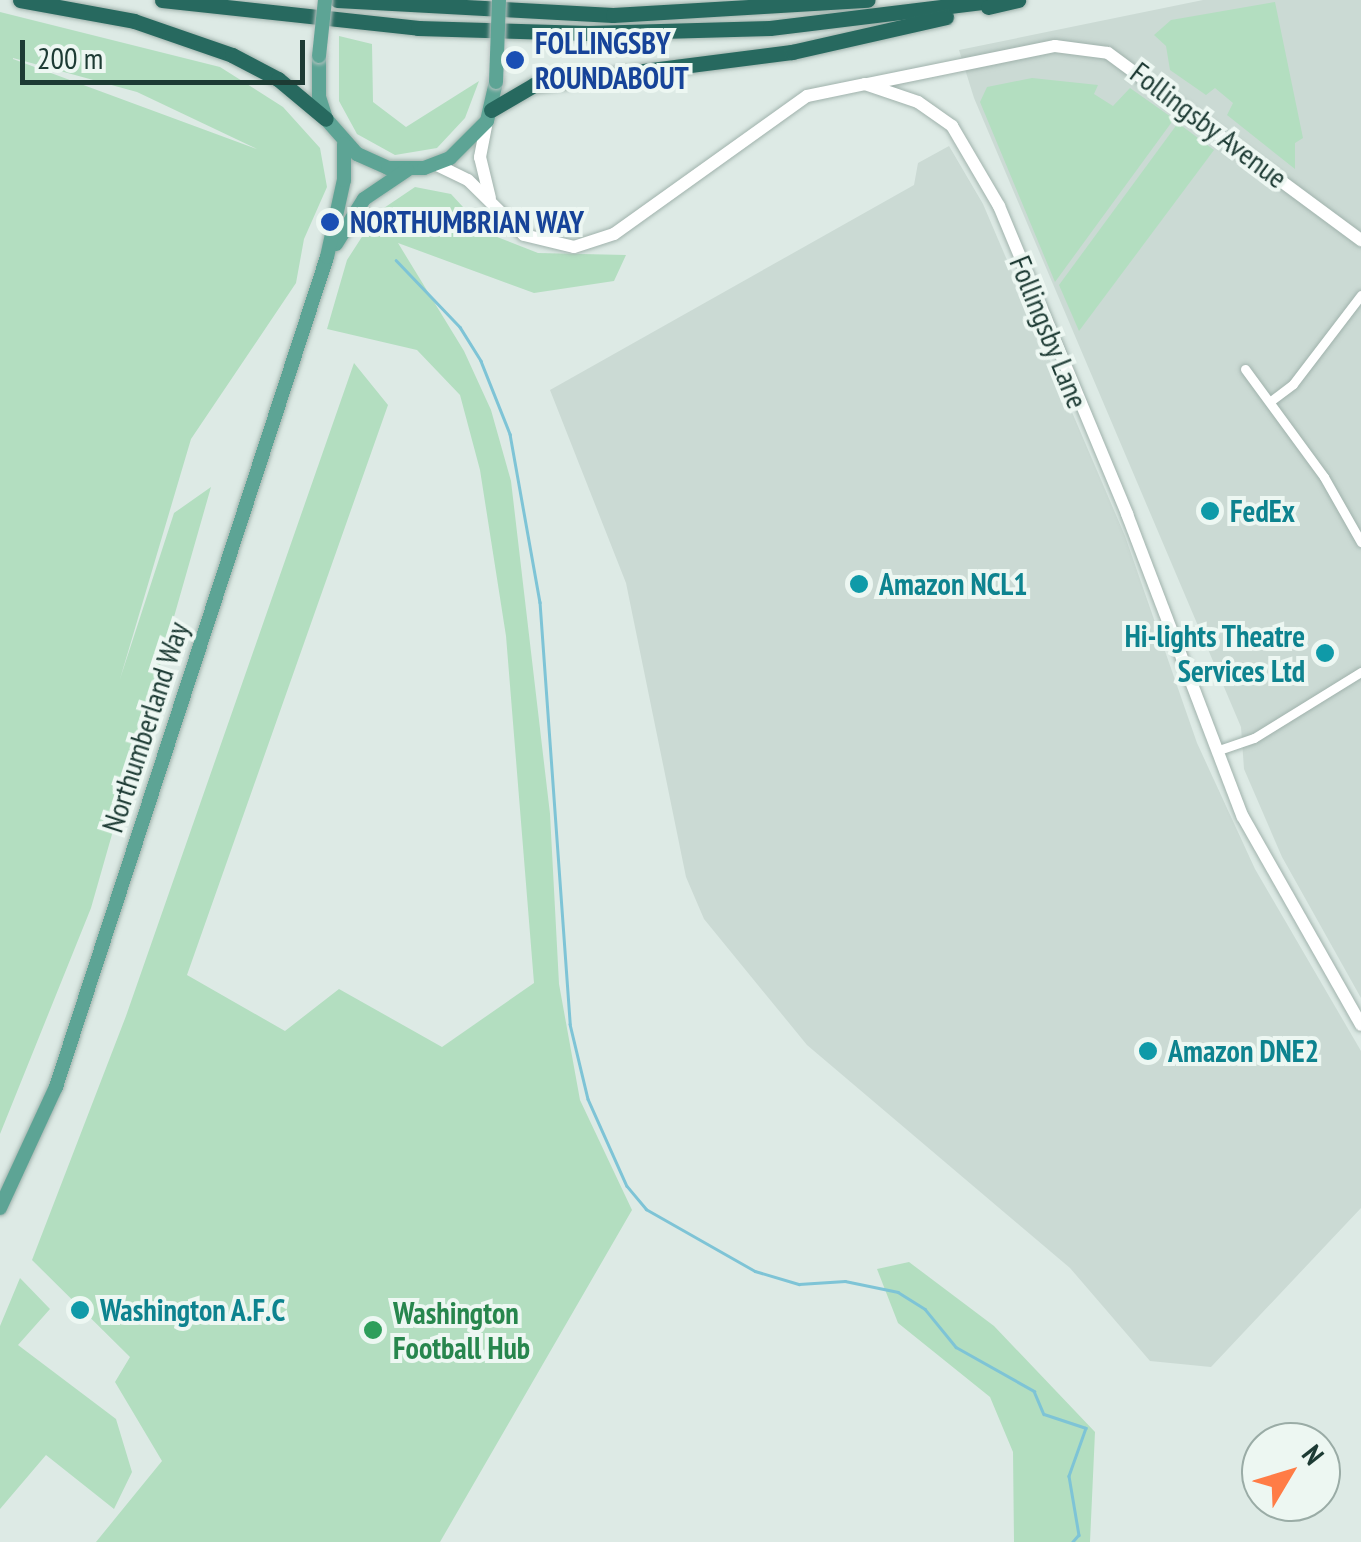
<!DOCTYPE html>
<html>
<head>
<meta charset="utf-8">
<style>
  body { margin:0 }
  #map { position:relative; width:1361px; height:1542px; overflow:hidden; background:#ddeae5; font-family:"PT Sans Narrow",sans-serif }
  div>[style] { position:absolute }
  .built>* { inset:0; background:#cbdad4 }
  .green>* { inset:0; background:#b3dec0 }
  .stream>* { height:2.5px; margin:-1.25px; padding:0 1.25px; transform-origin:1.25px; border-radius:1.25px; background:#7ec4d6 }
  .roads { filter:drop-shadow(0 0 2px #a0b2ac) drop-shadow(0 0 2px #a0b2ac) }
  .street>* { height:9px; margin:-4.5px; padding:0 4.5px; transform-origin:4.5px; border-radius:4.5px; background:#fff }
  .secondary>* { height:12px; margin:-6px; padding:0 6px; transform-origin:6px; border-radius:6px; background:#fff }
  .primary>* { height:14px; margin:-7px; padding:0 7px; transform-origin:7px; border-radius:7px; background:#5da495 }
  .highway>* { height:15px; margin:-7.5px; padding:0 7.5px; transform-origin:7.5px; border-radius:7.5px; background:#27695f }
  .bridges { filter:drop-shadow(0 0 2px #bbc4c2) drop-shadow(0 0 2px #bbc4c2) }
  .primary-bridge>* { height:14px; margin:-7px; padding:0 7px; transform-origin:7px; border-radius:7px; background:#5da495 }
  .dots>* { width:28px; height:28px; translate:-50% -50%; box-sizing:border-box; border:5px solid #edf7f2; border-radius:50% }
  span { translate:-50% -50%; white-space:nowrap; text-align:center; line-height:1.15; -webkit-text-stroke:8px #edf7f2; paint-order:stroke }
  .transit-label { font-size:30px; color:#164399; font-weight:700 }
  .left { translate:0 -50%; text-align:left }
  .street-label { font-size:30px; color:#1d3b34 }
  .culture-label { font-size:30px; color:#0d838f; font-weight:700 }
  .right { translate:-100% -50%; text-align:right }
  .leisure-label { font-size:30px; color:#27864d; font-weight:700 }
  .north { position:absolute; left:1241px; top:1422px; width:100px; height:100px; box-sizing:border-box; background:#edf7f2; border:2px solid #9aaca6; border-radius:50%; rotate:52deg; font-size:28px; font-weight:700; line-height:40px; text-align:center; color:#1d3b34 }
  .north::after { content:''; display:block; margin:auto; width:35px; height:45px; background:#ff7c46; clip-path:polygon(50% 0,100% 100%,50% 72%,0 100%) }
  .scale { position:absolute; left:20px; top:40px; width:285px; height:45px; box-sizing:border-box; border:5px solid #1d3b34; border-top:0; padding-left:12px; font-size:30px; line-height:35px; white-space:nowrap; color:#1d3b34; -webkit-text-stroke:8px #edf7f2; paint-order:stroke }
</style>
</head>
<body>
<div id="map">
  <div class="built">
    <div style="clip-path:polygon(1203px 0,1361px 0,1361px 998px,1282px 857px,1244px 769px,1241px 727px,974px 98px,959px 50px)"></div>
    <div style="clip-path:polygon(949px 146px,983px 204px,1125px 536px,1197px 743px,1255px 869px,1361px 1051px,1361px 1208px,1211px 1367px,1150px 1361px,1070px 1268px,807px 1045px,704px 919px,686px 877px,626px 583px,550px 390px,914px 185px,918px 163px)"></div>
  </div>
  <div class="green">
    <div style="clip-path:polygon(1275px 2px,1303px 138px,1295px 143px,1295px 169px,1227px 115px,1233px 103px,1215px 88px,1206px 95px,1170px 70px,1166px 46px,1154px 35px,1171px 20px)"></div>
    <div style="clip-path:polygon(evenodd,0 12px,220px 67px,283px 107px,320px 148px,327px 187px,304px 239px,296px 283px,191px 439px,120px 679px,174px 513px,211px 487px,91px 908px,0 1134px,0 12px,13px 58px,137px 92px,257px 149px,13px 59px,13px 58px)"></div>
    <div style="clip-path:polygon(339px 36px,372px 44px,373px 102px,406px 127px,479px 81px,465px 118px,437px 148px,395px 155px,357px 134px,339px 101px)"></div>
    <div style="clip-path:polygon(1032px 78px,1098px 85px,1094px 94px,1113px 106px,1130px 88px,1174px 119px,1055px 282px,980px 102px,987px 87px)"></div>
    <div style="clip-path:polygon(1178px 123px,1214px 150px,1079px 331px,1059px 285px)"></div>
    <div style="clip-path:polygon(415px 187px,451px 194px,487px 233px,538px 253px,626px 255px,614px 281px,534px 293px,398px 243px,464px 351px,491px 410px,511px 481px,550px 814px,559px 984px,580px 1100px,632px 1210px,440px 1542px,96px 1542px,162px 1461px,115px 1382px,130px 1357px,32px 1260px,126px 1016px,354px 363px,388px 405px,187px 975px,285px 1031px,339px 989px,442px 1047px,534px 983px,506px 636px,480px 470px,460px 395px,417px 350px,327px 329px,347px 260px,378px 212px)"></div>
    <div style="clip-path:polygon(909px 1262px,994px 1326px,1095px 1432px,1090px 1542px,1014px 1542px,1013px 1452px,990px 1397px,898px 1323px,877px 1269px)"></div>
    <div style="clip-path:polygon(20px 1278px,50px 1309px,18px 1345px,116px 1419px,132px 1472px,114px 1509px,46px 1455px,0 1509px,0 1326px)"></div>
  </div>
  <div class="stream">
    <div style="left:396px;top:260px;width:93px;rotate:46.3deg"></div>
    <div style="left:460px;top:327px;width:40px;rotate:58deg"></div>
    <div style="left:481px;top:361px;width:79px;rotate:68.3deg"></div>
    <div style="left:510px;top:434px;width:171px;rotate:79.9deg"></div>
    <div style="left:540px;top:602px;width:423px;rotate:85.9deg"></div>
    <div style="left:570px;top:1024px;width:77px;rotate:76.5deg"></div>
    <div style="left:588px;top:1099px;width:95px;rotate:65.9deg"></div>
    <div style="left:627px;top:1186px;width:30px;rotate:50deg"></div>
    <div style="left:646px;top:1209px;width:125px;rotate:29.6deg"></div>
    <div style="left:755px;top:1271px;width:46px;rotate:16.5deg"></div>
    <div style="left:799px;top:1284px;width:46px;rotate:-3.7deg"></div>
    <div style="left:845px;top:1281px;width:54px;rotate:11.7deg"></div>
    <div style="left:898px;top:1292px;width:32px;rotate:32deg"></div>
    <div style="left:925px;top:1309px;width:49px;rotate:50.8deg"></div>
    <div style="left:956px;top:1347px;width:90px;rotate:29.4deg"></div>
    <div style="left:1034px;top:1391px;width:25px;rotate:67deg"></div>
    <div style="left:1044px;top:1414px;width:44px;rotate:18.4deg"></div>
    <div style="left:1086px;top:1428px;width:51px;rotate:109.5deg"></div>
    <div style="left:1069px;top:1476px;width:60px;rotate:80.4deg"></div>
    <div style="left:1079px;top:1535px;width:9px;rotate:131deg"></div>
  </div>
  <div class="roads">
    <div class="street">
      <div style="left:1245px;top:369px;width:134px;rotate:53.8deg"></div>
      <div style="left:1324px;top:477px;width:75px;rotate:60.4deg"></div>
      <div style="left:1272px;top:400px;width:26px;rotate:-37deg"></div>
      <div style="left:1293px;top:384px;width:112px;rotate:-52.6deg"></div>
      <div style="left:1216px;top:751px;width:40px;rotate:-18.9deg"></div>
      <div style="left:1254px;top:738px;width:126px;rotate:-31.7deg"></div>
    </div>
    <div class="secondary">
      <div style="left:868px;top:84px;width:191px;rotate:-11.5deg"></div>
      <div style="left:1055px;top:46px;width:53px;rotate:7.5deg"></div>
      <div style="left:1108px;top:53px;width:315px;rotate:36.5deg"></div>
      <div style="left:487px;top:121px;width:37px;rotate:101deg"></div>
      <div style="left:480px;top:157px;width:42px;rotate:76.3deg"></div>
      <div style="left:437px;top:165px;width:34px;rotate:26deg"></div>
      <div style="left:468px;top:180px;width:78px;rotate:44.5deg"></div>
      <div style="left:524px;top:235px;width:51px;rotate:13.5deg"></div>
      <div style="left:574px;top:247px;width:42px;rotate:-18deg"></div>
      <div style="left:614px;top:234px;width:237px;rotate:-35.6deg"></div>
      <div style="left:807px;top:96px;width:59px;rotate:-11.7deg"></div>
      <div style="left:865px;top:84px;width:56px;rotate:18.8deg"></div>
      <div style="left:918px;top:102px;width:42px;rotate:35.2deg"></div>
      <div style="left:952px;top:126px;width:93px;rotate:59.6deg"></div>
      <div style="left:999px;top:206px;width:334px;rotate:67.4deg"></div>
      <div style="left:1127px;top:514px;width:324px;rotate:69.1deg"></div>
      <div style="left:1243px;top:817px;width:239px;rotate:60.4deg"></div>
    </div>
    <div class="primary">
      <div style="left:319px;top:56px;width:41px;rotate:90deg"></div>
      <div style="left:319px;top:97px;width:23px;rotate:72deg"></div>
      <div style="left:326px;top:119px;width:47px;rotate:48.5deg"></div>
      <div style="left:357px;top:154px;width:34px;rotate:24deg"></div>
      <div style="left:388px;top:168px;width:36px"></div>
      <div style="left:424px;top:168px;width:28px;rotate:-21deg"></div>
      <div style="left:450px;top:158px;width:52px;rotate:-45deg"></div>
      <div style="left:487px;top:121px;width:40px;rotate:-77deg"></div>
      <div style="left:336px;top:244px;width:53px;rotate:-58.1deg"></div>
      <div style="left:364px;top:199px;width:52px;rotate:-34deg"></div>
      <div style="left:0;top:1208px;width:133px;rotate:-65.2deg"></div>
      <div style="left:56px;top:1087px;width:873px;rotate:-71.92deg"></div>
      <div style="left:327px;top:257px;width:79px;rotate:-77.6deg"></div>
      <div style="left:344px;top:180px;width:36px;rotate:-90deg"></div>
    </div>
    <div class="highway">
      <div style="left:20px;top:0;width:116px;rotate:10.4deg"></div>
      <div style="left:134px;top:21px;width:104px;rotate:19.1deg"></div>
      <div style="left:232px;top:55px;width:52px;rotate:27.6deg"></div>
      <div style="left:278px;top:79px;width:62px;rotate:39.8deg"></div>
      <div style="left:162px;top:0;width:258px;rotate:6.2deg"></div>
      <div style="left:418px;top:28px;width:170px;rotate:1.7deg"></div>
      <div style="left:588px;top:33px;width:182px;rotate:-1.6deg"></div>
      <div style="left:770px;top:28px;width:230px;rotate:-7deg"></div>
      <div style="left:337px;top:0;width:276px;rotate:3.1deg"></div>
      <div style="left:613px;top:15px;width:255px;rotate:-3.4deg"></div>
      <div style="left:988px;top:7px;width:31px;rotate:-13deg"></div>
      <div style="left:491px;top:110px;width:50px;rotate:-30.2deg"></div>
      <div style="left:534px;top:85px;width:260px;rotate:-7.3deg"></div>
      <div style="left:792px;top:52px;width:158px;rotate:-12.8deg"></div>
    </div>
  </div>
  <div class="bridges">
    <div class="primary-bridge">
      <div style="left:319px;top:56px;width:56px;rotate:-83.9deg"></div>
      <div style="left:496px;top:82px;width:82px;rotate:-87.9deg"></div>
    </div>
  </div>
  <div class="dots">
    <div style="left:515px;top:60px;background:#1a4fb4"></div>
    <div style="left:330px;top:222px;background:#1a4fb4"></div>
    <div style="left:1210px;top:511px;background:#0f9aa8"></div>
    <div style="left:859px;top:584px;background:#0f9aa8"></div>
    <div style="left:1325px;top:653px;background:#0f9aa8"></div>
    <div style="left:1148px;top:1051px;background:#0f9aa8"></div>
    <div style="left:80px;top:1310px;background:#0f9aa8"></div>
    <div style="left:373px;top:1330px;background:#2e9e5b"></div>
  </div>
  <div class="transit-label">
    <span class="left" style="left:535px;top:60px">FOLLINGSBY<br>ROUNDABOUT</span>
    <span class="left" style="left:350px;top:222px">NORTHUMBRIAN WAY</span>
  </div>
  <div class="street-label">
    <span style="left:1209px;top:125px;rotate:37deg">Follingsby Avenue</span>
    <span style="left:1049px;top:332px;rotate:68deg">Follingsby Lane</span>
    <span style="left:145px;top:727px;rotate:-72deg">Northumberland Way</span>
  </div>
  <div class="culture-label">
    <span class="left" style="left:1230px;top:511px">FedEx</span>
    <span class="left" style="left:879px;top:584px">Amazon NCL1</span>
    <span class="right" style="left:1305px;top:653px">Hi-lights Theatre<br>Services Ltd</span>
    <span class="left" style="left:1168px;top:1051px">Amazon DNE2</span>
    <span class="left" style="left:100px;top:1310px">Washington A.F.C</span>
  </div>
  <div class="leisure-label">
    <span class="left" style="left:393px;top:1330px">Washington<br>Football Hub</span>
  </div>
  <div class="north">N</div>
  <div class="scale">200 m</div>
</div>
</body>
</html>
